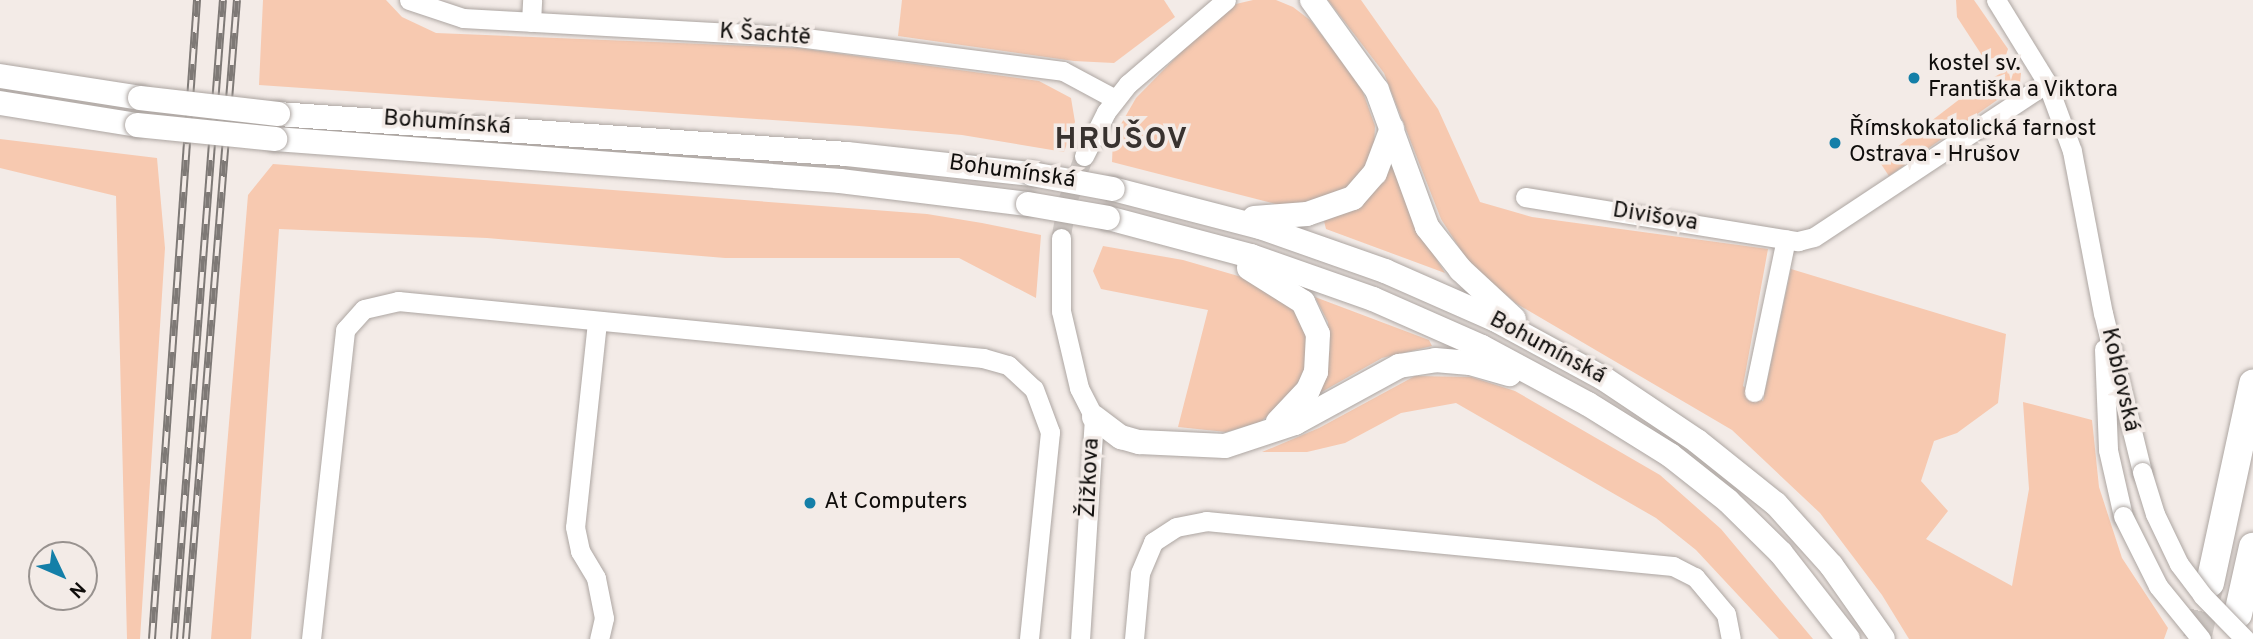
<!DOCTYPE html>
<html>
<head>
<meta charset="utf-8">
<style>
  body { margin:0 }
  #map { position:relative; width:2253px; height:639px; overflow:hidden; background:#f3ebe7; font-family:Overpass,sans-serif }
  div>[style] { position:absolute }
  .green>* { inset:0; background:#f7c9b0 }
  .minor-tunnel>* { height:19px; margin-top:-9.5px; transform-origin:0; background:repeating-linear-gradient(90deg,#d1cac6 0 19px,transparent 0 29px) }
  .highway-tunnel>* { height:28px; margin-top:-14px; transform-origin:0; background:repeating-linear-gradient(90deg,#d1cac6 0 28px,transparent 0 42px) }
  .roads { filter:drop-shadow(0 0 2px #ada6a2) drop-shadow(0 0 2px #ada6a2) }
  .minor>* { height:19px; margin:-9.5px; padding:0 9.5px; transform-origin:9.5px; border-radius:9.5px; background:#fff }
  .major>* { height:24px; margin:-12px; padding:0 12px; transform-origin:12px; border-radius:12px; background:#fff }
  .highway>* { height:28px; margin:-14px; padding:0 14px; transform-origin:14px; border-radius:14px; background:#fff }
  .rail>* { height:8px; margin-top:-4px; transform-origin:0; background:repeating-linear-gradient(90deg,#f3ebe7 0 16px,#7e7976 0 32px); box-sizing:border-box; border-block:2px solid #7e7976 }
  .bridges { filter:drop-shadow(0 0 2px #ada6a2) drop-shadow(0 0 2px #ada6a2) }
  .minor-bridge>* { height:19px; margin:-9.5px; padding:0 9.5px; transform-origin:9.5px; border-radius:9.5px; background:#fff }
  .major-bridge>* { height:24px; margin:-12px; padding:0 12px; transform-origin:12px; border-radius:12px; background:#fff }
  .dots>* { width:19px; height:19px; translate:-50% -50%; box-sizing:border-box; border:4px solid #f3ebe7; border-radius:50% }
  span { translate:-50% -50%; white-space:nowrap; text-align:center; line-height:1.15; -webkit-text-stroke:7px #f3ebe7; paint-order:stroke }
  .street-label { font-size:23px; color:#0f0d0b }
  .poi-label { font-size:23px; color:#0f0d0b }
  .left { translate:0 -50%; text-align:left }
  .district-label { font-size:30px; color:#38322f; font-weight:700; letter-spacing:2px }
  .north { position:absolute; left:28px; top:541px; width:70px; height:70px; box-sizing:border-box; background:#f3ebe7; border:2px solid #98928f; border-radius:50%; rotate:134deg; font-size:19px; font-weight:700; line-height:28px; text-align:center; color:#0f0d0b }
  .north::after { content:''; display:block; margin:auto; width:24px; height:32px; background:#147fa8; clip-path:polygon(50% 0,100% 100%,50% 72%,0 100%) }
</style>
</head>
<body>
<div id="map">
  <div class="green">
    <div style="clip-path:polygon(263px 0,386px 0,402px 17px,436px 33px,798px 48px,1039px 81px,1071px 98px,1075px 122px,1064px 152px,962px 135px,859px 126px,259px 85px)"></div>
    <div style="clip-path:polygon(902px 0,1164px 0,1175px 17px,1114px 63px,1074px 61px,898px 36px)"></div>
    <div style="clip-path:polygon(1253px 0,1276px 0,1293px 7px,1310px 20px,1360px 84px,1375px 126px,1374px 147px,1363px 175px,1347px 191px,1288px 207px,1112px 162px,1113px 138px,1136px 98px,1190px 43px,1236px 4px)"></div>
    <div style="clip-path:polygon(1328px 0,1361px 0,1438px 109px,1480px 202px,1532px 217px,1768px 249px,1743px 386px,1763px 401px,1791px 269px,2006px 334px,1998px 403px,1957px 433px,1934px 441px,1921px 481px,1948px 511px,1926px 539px,2012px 586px,2029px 489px,2023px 402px,2092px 420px,2099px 487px,2122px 558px,2168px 628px,2164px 639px,1909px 639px,1882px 595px,1820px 513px,1732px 430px,1517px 304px,1471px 266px,1441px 219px,1384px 73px)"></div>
    <div style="clip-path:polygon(1956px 0,1974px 0,2008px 49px,2006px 55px,1985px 60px,1957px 17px)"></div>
    <div style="clip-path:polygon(2013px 66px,2021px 73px,2020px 84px,1889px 176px,1879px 161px,1969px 92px)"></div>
    <div style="clip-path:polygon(0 139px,157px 158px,165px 248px,140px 639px,127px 639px,116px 196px,0 168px)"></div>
    <div style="clip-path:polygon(1390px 156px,1419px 230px,1445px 273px,1326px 229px,1324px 221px,1349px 211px)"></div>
    <div style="clip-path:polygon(273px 164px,927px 214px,982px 223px,1041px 235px,1036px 298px,959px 258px,725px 258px,487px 238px,279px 229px,251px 639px,211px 639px,248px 195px)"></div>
    <div style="clip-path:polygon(1103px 246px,1183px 260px,1252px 280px,1291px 305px,1309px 341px,1305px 370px,1287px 401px,1260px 422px,1226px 432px,1178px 427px,1208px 310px,1101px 289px,1093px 271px)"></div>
    <div style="clip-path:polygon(1315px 297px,1429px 340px,1432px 346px,1382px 358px,1318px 394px,1330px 350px,1328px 322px)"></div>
    <div style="clip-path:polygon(1415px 376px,1471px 377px,1515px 391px,1660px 475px,1721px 529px,1813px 639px,1779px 639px,1696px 550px,1656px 518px,1456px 403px,1401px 413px,1345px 443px,1307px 452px,1262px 452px,1319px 428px)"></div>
  </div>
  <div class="minor-tunnel">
    <div style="left:1061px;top:238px;width:39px;rotate:-80deg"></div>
    <div style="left:1068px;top:200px;width:47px;rotate:-70deg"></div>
  </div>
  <div class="highway-tunnel">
    <div style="left:2197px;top:639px;width:57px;rotate:-76.9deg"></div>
  </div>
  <div class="roads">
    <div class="minor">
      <div style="left:409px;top:0;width:57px;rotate:18.4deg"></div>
      <div style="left:463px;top:18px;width:327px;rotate:3.2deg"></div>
      <div style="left:790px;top:36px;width:275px;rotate:7.3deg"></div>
      <div style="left:1063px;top:71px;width:59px;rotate:28.3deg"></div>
      <div style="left:1996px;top:0;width:97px;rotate:58.4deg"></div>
      <div style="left:2047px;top:83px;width:72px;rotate:69.8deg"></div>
      <div style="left:2072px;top:151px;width:165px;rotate:79.2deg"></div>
      <div style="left:2103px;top:313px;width:164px;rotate:76.2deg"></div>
      <div style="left:531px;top:22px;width:22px;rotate:-87deg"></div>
      <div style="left:1084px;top:156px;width:49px;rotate:-63.4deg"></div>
      <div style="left:1106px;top:112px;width:36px;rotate:-52deg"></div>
      <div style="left:1128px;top:84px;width:129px;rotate:-40.6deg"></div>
      <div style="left:1525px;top:197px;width:277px;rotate:9.2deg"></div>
      <div style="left:1798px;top:241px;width:16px;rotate:-14deg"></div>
      <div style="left:1814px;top:237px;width:279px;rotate:-33.5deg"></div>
      <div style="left:1061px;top:238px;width:73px;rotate:90deg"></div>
      <div style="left:1061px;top:311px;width:79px;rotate:76.8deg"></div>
      <div style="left:1079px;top:388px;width:33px;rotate:63deg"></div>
      <div style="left:1094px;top:417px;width:222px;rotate:93.6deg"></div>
      <div style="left:597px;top:322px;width:206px;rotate:96.1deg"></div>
      <div style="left:575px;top:527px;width:25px;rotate:78deg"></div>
      <div style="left:580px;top:551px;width:31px;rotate:59deg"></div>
      <div style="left:596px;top:578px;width:41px;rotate:78.7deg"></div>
      <div style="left:604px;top:618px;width:22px;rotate:103deg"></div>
      <div style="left:2104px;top:349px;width:101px;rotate:87.7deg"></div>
      <div style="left:2108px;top:450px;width:68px;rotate:77.2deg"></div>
      <div style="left:1754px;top:392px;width:156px;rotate:-78.2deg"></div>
      <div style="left:311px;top:639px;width:311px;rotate:-83.7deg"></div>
      <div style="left:345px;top:330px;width:28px;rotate:-48deg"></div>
      <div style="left:364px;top:309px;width:35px;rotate:-13deg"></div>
      <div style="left:398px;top:301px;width:588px;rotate:5.57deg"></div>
      <div style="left:983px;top:358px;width:26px;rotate:16deg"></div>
      <div style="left:1008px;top:365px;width:35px;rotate:43deg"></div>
      <div style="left:1034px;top:389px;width:46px;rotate:69.6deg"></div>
      <div style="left:1050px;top:432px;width:208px;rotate:95.8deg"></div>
      <div style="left:1134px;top:639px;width:66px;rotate:-84.8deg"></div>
      <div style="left:1140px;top:573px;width:34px;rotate:-67deg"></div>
      <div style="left:1153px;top:542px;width:27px;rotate:-33deg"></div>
      <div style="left:1176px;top:527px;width:31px;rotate:-11deg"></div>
      <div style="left:1206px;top:521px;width:469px;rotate:5.5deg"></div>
      <div style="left:1673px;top:566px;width:25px;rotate:27deg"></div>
      <div style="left:1695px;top:577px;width:48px;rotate:50deg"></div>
      <div style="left:1726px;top:614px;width:25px;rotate:79deg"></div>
    </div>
    <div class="major">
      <div style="left:1312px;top:0;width:111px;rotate:54.2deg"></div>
      <div style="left:1377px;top:90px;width:146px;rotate:69.9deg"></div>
      <div style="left:1427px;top:227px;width:55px;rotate:51.7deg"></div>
      <div style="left:1461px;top:270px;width:72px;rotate:42.8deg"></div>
      <div style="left:0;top:76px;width:142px;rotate:8.9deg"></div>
      <div style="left:0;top:103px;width:139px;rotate:9.1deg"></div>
      <div style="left:278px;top:114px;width:570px;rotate:4.02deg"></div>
      <div style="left:847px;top:154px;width:186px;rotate:6.2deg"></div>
      <div style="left:275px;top:139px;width:567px;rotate:4.25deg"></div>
      <div style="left:840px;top:181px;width:189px;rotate:7deg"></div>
      <div style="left:1113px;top:189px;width:152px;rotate:14.5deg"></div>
      <div style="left:1260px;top:227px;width:133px;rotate:19.4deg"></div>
      <div style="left:1385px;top:271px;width:121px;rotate:23.8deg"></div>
      <div style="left:1496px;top:320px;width:122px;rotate:28.5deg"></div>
      <div style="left:1603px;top:378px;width:113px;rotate:33.8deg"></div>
      <div style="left:1697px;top:441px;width:101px;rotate:38.6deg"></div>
      <div style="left:1776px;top:504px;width:82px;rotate:48deg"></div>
      <div style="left:1831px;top:565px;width:90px;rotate:54.9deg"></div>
      <div style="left:1108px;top:218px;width:148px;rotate:14.9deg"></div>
      <div style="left:1251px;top:256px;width:129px;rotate:19.4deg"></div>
      <div style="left:1373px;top:299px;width:119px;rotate:23.8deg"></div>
      <div style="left:1482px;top:347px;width:120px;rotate:28.3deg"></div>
      <div style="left:1588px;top:404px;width:97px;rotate:31.9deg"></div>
      <div style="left:1670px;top:455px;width:74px;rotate:38.4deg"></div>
      <div style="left:1728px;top:501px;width:74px;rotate:44.5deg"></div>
      <div style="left:1781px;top:553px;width:109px;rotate:52.1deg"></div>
      <div style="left:1254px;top:218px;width:53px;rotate:-4.3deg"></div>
      <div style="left:1307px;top:214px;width:49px;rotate:-19.2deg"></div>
      <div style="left:1353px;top:198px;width:33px;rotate:-49deg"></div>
      <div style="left:1375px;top:173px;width:48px;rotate:-69.3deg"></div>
      <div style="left:1249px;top:268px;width:64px;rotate:32.2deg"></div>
      <div style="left:1303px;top:302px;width:35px;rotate:65deg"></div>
      <div style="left:1318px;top:334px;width:38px;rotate:93deg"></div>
      <div style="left:1316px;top:372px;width:20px;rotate:114deg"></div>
      <div style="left:1308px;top:390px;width:44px;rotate:133.2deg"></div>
      <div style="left:1094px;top:417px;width:34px;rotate:37deg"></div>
      <div style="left:1121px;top:437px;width:19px;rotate:16deg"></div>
      <div style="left:1139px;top:442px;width:86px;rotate:2.7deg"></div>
      <div style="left:1225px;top:446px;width:74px;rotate:-18.2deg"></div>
      <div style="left:1295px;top:423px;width:119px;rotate:-28.7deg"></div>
      <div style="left:1399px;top:366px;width:36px;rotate:-9deg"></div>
      <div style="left:1435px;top:360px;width:35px;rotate:5deg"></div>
      <div style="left:1470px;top:363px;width:41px;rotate:15.8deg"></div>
    </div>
    <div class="highway">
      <div style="left:2210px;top:583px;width:204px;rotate:-77.8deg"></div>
      <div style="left:2238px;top:614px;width:69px;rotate:-77.4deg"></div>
    </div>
  </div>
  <div class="rail">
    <div style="left:152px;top:639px;width:641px;rotate:-85.97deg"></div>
    <div style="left:174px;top:639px;width:641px;rotate:-85.62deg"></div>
    <div style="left:186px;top:639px;width:641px;rotate:-85.44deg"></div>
  </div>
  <div class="bridges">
    <div class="minor-bridge">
      <div style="left:2142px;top:472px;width:44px;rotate:72.8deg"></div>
      <div style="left:2155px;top:514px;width:55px;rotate:64.4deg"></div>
      <div style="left:2179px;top:564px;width:39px;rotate:53deg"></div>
      <div style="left:2202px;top:595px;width:62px;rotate:45.7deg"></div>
      <div style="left:2123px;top:516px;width:78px;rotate:63.4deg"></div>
      <div style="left:2158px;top:586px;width:68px;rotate:50.9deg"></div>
    </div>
    <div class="major-bridge">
      <div style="left:140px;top:98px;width:139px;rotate:6.6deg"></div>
      <div style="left:137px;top:125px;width:139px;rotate:5.8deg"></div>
      <div style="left:1032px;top:174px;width:82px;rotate:10.5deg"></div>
      <div style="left:1028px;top:204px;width:81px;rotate:9.9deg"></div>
    </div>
  </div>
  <div class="dots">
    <div style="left:1914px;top:78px;background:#147fa8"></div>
    <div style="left:1835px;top:143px;background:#147fa8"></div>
    <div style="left:810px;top:503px;background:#147fa8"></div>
  </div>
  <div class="street-label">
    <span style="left:765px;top:36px;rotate:4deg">K Šachtě</span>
    <span style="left:447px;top:124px;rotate:4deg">Bohumínská</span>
    <span style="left:1012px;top:173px;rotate:8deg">Bohumínská</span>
    <span style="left:1655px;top:218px;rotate:9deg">Divišova</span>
    <span style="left:1547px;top:349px;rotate:28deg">Bohumínská</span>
    <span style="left:2119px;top:380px;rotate:77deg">Koblovská</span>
    <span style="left:1091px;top:478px;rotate:-87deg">Žižkova</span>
  </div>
  <div class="poi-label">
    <span class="left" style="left:1928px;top:78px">kostel sv.<br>Františka a Viktora</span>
    <span class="left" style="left:1849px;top:143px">Římskokatolická farnost<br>Ostrava - Hrušov</span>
    <span class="left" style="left:824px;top:503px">At Computers</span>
  </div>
  <div class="district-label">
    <span style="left:1122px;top:141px">HRUŠOV</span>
  </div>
  <div class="north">N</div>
</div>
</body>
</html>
